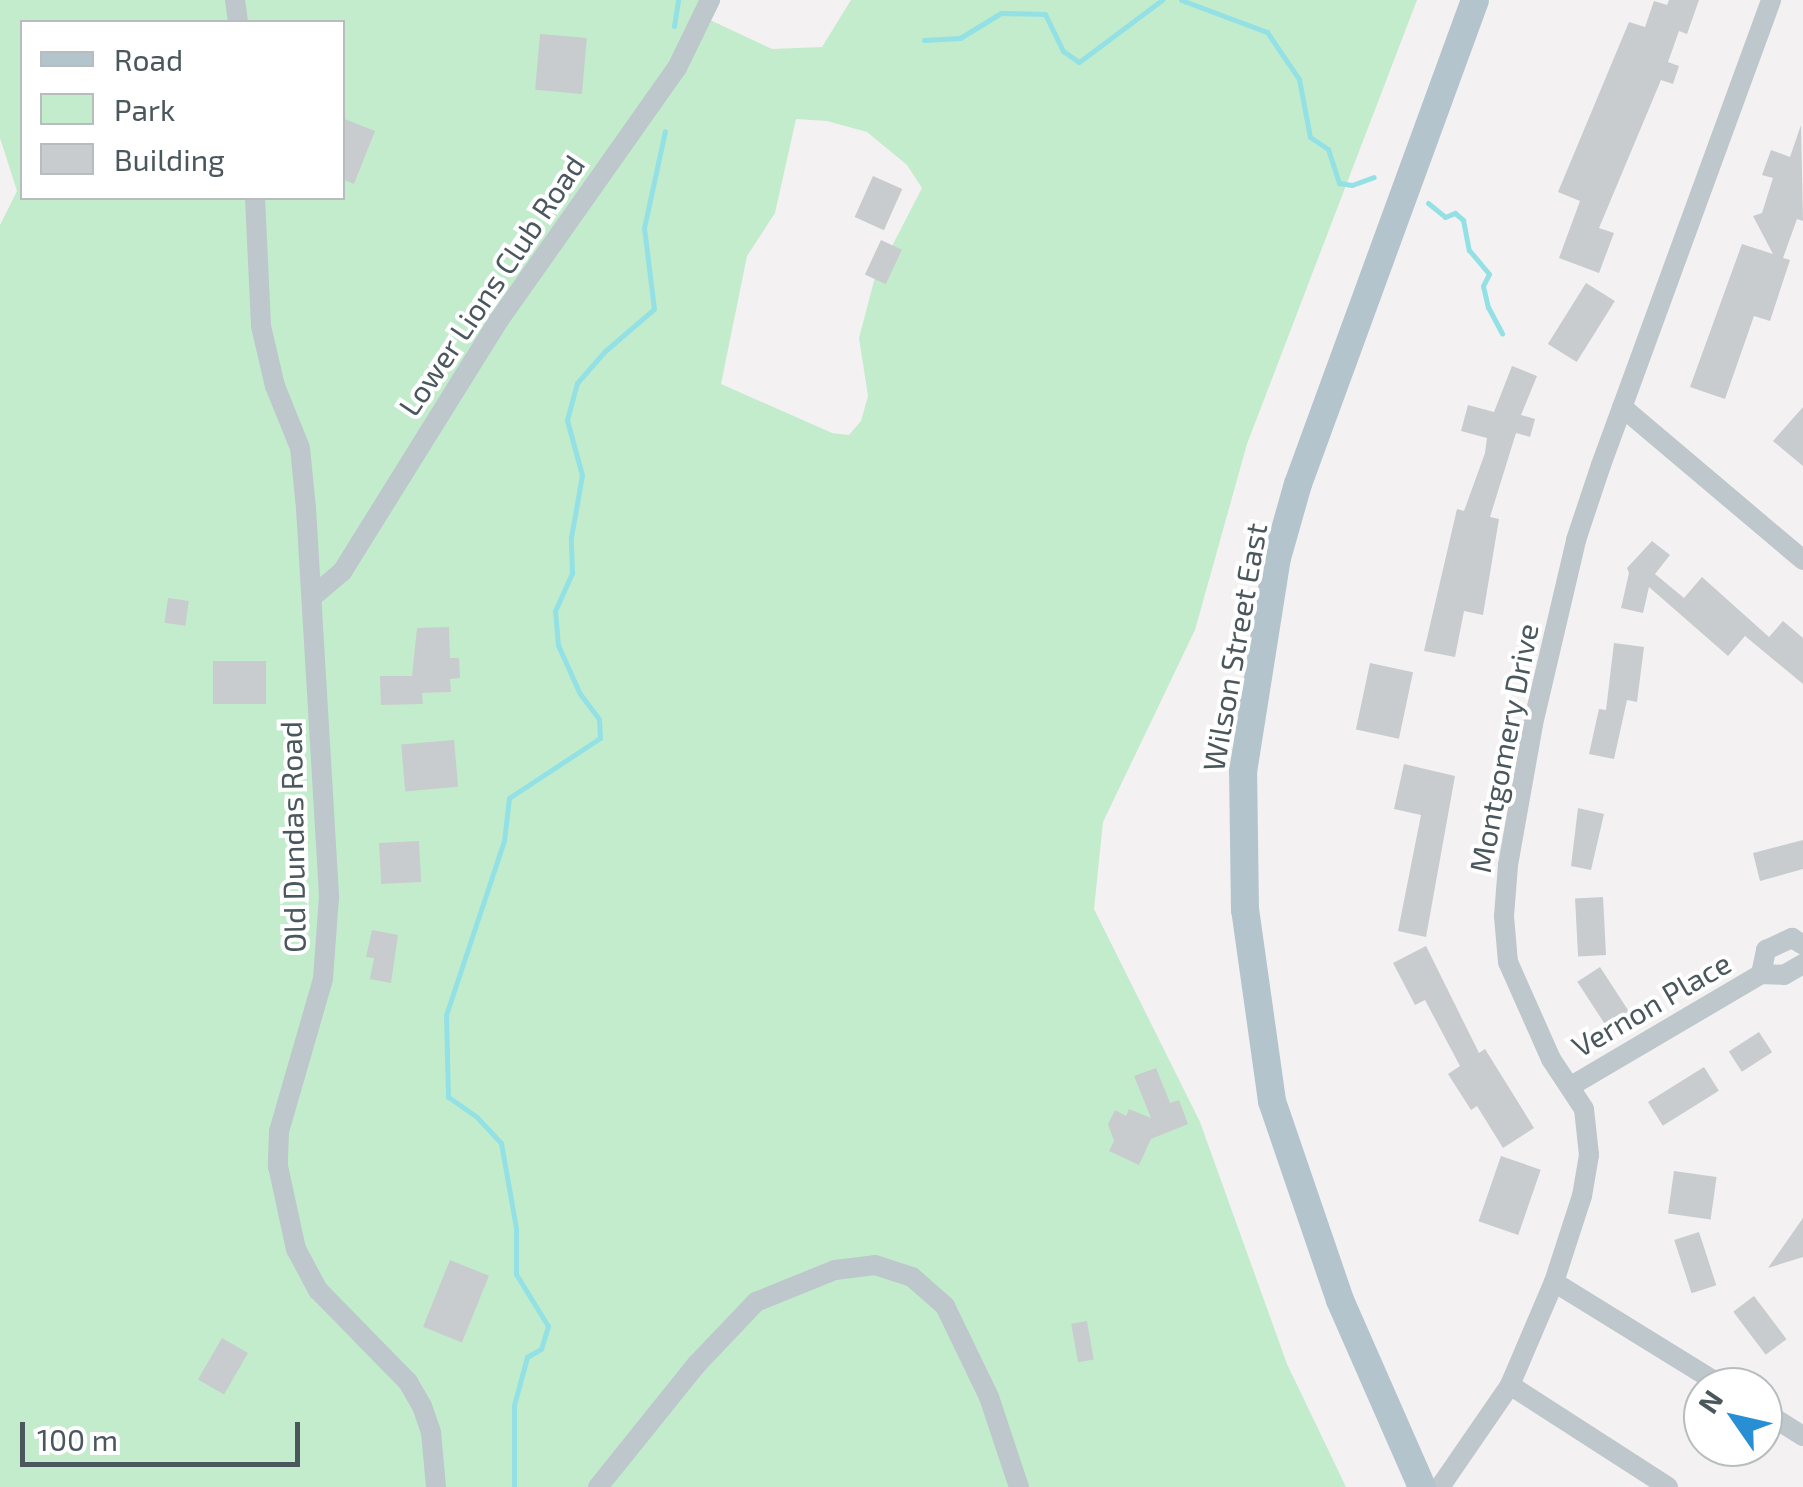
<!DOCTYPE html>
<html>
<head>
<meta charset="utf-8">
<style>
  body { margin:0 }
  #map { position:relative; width:1803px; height:1487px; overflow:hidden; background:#f3f1f1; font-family:"Exo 2",sans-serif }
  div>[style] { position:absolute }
  .green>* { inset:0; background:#c3eccd }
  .stream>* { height:5px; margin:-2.5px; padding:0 2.5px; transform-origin:2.5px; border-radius:2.5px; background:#94e1e5 }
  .building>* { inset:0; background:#c8cccf; transform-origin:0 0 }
  .minor>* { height:20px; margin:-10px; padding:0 10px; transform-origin:10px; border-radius:10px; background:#bdc7cc }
  .major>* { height:28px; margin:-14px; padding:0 14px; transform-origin:14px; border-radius:14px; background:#b3c4cd }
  span { translate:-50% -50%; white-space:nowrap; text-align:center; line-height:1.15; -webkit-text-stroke:8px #fff; paint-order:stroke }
  .street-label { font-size:30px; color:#4a575c }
  .legend { position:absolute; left:20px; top:20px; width:325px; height:180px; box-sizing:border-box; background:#fff; border:2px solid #b7bcbe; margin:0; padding:12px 18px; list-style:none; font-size:30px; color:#4a575c }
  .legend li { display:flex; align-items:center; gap:20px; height:50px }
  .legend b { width:50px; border:2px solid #b7bcbe }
  .north { position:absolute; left:1683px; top:1367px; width:100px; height:100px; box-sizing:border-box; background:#fff; border:2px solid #b7bcbe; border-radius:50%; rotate:304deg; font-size:28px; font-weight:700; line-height:40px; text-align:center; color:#4a575c }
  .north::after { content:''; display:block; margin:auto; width:35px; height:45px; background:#288fd5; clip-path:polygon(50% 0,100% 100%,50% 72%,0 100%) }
  .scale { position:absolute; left:20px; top:1422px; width:280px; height:45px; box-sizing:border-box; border:5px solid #4a575c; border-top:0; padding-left:12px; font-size:30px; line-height:35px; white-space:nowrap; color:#4a575c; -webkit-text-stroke:8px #fff; paint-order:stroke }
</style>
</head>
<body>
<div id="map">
  <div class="green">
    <div style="clip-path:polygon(evenodd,0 0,699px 0,708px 19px,772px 49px,822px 47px,851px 0,1417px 0,1247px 444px,1195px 630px,1103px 822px,1094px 909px,1200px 1122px,1287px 1364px,1346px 1487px,0 1487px,0 225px,17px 191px,0 138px,0 0,22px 22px,342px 22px,342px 198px,22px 198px,22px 22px,0 0,796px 119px,827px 121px,867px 132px,907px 165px,922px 188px,874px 281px,859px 338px,868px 396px,861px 421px,849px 435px,832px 433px,721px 384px,747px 256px,775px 213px,796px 119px)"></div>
  </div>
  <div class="stream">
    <div style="left:1181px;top:0;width:92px;rotate:20.4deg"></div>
    <div style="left:1267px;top:32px;width:57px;rotate:55.8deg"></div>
    <div style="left:1299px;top:79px;width:59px;rotate:79.3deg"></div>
    <div style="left:1310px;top:137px;width:22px;rotate:34deg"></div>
    <div style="left:1328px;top:149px;width:36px;rotate:72deg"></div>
    <div style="left:1339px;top:183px;width:13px;rotate:9deg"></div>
    <div style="left:1352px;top:185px;width:23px;rotate:-20deg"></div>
    <div style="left:674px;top:26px;width:26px;rotate:-81deg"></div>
    <div style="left:924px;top:40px;width:36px;rotate:-3deg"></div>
    <div style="left:960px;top:38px;width:48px;rotate:-31.4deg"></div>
    <div style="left:1001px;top:13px;width:44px;rotate:1.3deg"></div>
    <div style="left:1045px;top:14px;width:41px;rotate:64.1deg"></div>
    <div style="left:1063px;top:51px;width:19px;rotate:35deg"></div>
    <div style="left:1079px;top:62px;width:104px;rotate:-36.8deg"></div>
    <div style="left:1428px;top:203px;width:22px;rotate:39deg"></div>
    <div style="left:1445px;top:217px;width:11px;rotate:-22deg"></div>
    <div style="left:1455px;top:213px;width:11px;rotate:41deg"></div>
    <div style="left:1463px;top:220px;width:31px;rotate:79deg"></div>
    <div style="left:1469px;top:250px;width:31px;rotate:50deg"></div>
    <div style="left:1489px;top:274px;width:13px;rotate:117deg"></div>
    <div style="left:1483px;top:286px;width:22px;rotate:77deg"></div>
    <div style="left:1488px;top:307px;width:30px;rotate:62deg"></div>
    <div style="left:514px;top:1487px;width:82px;rotate:-90deg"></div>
    <div style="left:514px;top:1405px;width:50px;rotate:-74.8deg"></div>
    <div style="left:527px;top:1357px;width:16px;rotate:-30deg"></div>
    <div style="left:541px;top:1349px;width:24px;rotate:-73deg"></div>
    <div style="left:548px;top:1326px;width:61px;rotate:-121.6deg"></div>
    <div style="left:516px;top:1274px;width:46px;rotate:-90deg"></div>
    <div style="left:516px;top:1228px;width:86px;rotate:-100deg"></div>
    <div style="left:501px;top:1143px;width:35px;rotate:-133deg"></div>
    <div style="left:477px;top:1117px;width:35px;rotate:-145deg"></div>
    <div style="left:448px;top:1097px;width:82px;rotate:-91.4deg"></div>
    <div style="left:446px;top:1015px;width:183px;rotate:-71.6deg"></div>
    <div style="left:504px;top:841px;width:43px;rotate:-83.4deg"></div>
    <div style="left:509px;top:798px;width:109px;rotate:-33.4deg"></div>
    <div style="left:600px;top:738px;width:19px;rotate:-93deg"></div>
    <div style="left:599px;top:719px;width:31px;rotate:-127deg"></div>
    <div style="left:580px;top:694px;width:54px;rotate:-114.2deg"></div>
    <div style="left:558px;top:645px;width:34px;rotate:-95deg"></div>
    <div style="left:555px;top:611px;width:42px;rotate:-65.9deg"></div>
    <div style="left:572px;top:573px;width:36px;rotate:-92deg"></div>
    <div style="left:571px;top:537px;width:63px;rotate:-79.9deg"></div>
    <div style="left:582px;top:475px;width:57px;rotate:-105.3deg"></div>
    <div style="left:567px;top:420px;width:38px;rotate:-75deg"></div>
    <div style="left:577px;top:383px;width:41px;rotate:-48.9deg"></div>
    <div style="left:604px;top:352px;width:66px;rotate:-40.7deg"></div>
    <div style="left:654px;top:309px;width:82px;rotate:-97deg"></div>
    <div style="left:644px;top:228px;width:99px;rotate:-77.8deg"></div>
  </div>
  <div class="building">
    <div style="clip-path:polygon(1669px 0,1699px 0,1687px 34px,1679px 31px,1668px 62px,1679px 66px,1673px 84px,1661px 80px,1599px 228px,1614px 233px,1599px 273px,1559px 258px,1580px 201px,1558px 192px,1629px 22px,1645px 27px,1654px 1px,1667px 5px)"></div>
    <div style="left:540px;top:34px;width:47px;height:56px;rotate:5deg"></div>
    <div style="clip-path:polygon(342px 118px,375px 131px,354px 184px,342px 179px)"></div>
    <div style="clip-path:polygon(1801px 125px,1803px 221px,1797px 219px,1783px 258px,1790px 260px,1770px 321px,1754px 316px,1725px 399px,1690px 387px,1742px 244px,1773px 254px,1753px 216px,1762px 213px,1773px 178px,1762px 175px,1771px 150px,1790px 157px)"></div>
    <div style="left:873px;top:176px;width:32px;height:45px;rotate:24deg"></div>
    <div style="left:881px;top:240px;width:23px;height:38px;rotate:25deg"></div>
    <div style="left:1586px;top:283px;width:34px;height:72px;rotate:32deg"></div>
    <div style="clip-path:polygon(1512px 366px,1537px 376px,1521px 415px,1535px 419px,1530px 437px,1516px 433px,1490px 517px,1499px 519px,1483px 615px,1464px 611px,1455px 657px,1424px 651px,1457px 509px,1464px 511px,1485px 453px,1487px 438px,1461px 431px,1468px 405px,1494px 412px)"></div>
    <div style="clip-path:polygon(1803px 407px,1803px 466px,1773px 441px)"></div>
    <div style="clip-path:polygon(1652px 541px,1670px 555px,1655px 574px,1684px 598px,1702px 577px,1769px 637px,1783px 621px,1803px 638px,1803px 684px,1745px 636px,1728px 656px,1649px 587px,1643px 613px,1621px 608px,1629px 573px,1627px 568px)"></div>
    <div style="left:168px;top:598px;width:21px;height:25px;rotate:8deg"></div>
    <div style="clip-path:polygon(449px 627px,450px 658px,459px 658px,460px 678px,450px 679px,451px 692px,422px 693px,423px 704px,381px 705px,380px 676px,412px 676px,417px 628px)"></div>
    <div style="clip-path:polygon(1614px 643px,1644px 647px,1637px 702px,1627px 700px,1614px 759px,1589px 754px,1599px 709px,1606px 710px)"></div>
    <div style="left:266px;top:661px;width:43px;height:53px;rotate:90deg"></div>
    <div style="left:1370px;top:663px;width:44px;height:68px;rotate:12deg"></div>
    <div style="left:454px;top:740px;width:47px;height:53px;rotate:85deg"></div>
    <div style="clip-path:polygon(1404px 764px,1455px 776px,1426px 937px,1398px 931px,1421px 815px,1394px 809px)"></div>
    <div style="clip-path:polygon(1578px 808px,1604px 814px,1591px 870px,1571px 866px)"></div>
    <div style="clip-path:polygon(1803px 840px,1803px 869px,1760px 881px,1753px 853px)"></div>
    <div style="left:419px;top:841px;width:41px;height:40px;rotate:87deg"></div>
    <div style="left:1603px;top:897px;width:58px;height:28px;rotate:87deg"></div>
    <div style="clip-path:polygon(372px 930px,398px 935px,391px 983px,370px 979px,374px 958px,366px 957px)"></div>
    <div style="clip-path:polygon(1426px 946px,1479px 1053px,1485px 1049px,1534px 1128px,1503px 1148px,1477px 1106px,1471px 1110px,1448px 1074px,1460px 1066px,1425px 1000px,1415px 1005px,1393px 963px)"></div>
    <div style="left:1600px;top:967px;width:59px;height:27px;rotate:57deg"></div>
    <div style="left:1759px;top:1032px;width:24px;height:36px;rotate:57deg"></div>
    <div style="left:1704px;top:1067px;width:28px;height:66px;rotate:58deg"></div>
    <div style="clip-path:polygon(1156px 1068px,1170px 1103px,1179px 1100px,1188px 1124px,1151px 1139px,1139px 1165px,1109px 1151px,1114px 1141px,1108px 1124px,1115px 1110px,1126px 1116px,1129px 1109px,1151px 1118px,1134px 1076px)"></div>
    <div style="left:1501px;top:1156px;width:42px;height:69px;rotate:19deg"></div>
    <div style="left:1674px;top:1171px;width:43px;height:43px;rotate:8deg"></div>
    <div style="clip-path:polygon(1803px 1218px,1803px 1257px,1768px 1268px)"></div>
    <div style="left:1699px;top:1232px;width:56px;height:26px;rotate:72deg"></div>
    <div style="left:450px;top:1260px;width:42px;height:72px;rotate:22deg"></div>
    <div style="left:1754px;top:1296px;width:54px;height:26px;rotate:53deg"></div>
    <div style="left:1087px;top:1321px;width:39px;height:16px;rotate:80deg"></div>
    <div style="left:222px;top:1338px;width:30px;height:48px;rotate:30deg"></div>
  </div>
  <div class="minor">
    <div style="left:235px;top:0;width:22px;rotate:82deg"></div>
    <div style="left:255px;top:198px;width:128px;rotate:87.3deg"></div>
    <div style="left:261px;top:326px;width:62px;rotate:76.9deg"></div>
    <div style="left:275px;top:386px;width:67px;rotate:68deg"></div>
    <div style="left:300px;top:448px;width:60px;rotate:84.3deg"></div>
    <div style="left:306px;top:508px;width:390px;rotate:86.6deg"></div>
    <div style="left:329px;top:897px;width:82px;rotate:94.2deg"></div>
    <div style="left:323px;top:979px;width:158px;rotate:106.1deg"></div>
    <div style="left:279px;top:1131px;width:35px;rotate:92deg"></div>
    <div style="left:278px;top:1166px;width:85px;rotate:77.8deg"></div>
    <div style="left:296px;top:1249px;width:47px;rotate:61.8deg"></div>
    <div style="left:318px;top:1290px;width:129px;rotate:45.6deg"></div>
    <div style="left:408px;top:1382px;width:28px;rotate:60deg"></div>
    <div style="left:422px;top:1406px;width:28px;rotate:71deg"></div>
    <div style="left:431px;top:1432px;width:55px;rotate:84.8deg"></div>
    <div style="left:1622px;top:407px;width:237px;rotate:40.2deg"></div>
    <div style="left:312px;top:597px;width:39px;rotate:-40deg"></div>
    <div style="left:342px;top:572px;width:297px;rotate:-58.1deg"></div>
    <div style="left:499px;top:320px;width:309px;rotate:-54.8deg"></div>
    <div style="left:677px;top:68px;width:76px;rotate:-64.1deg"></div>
    <div style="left:1761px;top:974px;width:25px;rotate:-78deg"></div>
    <div style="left:1766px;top:950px;width:29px;rotate:-25deg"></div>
    <div style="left:1792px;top:938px;width:13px;rotate:32deg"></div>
    <div style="left:1571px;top:1086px;width:221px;rotate:-30.5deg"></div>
    <div style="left:1761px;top:974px;width:23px;rotate:2deg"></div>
    <div style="left:1784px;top:975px;width:22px;rotate:-30deg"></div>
    <div style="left:1554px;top:1282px;width:200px;rotate:31.7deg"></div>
    <div style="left:1510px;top:1385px;width:188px;rotate:32.8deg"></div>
    <div style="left:1763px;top:1411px;width:47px;rotate:32deg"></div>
    <div style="left:598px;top:1487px;width:158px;rotate:-51.2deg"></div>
    <div style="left:697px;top:1364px;width:86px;rotate:-46.4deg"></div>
    <div style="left:756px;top:1302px;width:85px;rotate:-22.1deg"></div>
    <div style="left:835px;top:1270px;width:40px;rotate:-7.1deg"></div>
    <div style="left:875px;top:1265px;width:39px;rotate:18deg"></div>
    <div style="left:912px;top:1277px;width:44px;rotate:41.3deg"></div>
    <div style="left:945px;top:1306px;width:101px;rotate:64.2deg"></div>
    <div style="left:989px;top:1397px;width:95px;rotate:71.6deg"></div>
    <div style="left:1440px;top:1487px;width:124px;rotate:-55.5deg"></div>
    <div style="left:1510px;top:1385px;width:112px;rotate:-66.9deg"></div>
    <div style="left:1554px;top:1282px;width:90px;rotate:-72deg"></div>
    <div style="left:1582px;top:1196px;width:42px;rotate:-80.3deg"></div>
    <div style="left:1589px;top:1155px;width:46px;rotate:-96.2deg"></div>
    <div style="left:1584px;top:1109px;width:60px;rotate:-123.4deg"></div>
    <div style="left:1551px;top:1059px;width:106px;rotate:-113.9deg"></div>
    <div style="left:1508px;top:962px;width:46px;rotate:-95deg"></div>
    <div style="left:1504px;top:916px;width:51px;rotate:-85.5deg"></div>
    <div style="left:1508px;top:865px;width:143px;rotate:-79.9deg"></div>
    <div style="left:1533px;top:724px;width:189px;rotate:-76.8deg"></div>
    <div style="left:1576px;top:540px;width:79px;rotate:-71.6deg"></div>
    <div style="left:1601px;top:465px;width:495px;rotate:-69.9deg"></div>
  </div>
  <div class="major">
    <div style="left:1422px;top:1487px;width:204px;rotate:-113.7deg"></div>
    <div style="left:1340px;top:1300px;width:210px;rotate:-108.9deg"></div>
    <div style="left:1272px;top:1101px;width:193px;rotate:-98deg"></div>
    <div style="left:1245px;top:910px;width:138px;rotate:-90.8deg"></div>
    <div style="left:1243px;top:772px;width:217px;rotate:-81deg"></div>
    <div style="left:1277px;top:558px;width:77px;rotate:-74.2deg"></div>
    <div style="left:1298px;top:484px;width:515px;rotate:-69.91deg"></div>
  </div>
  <div class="street-label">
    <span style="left:491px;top:285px;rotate:-56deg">Lower Lions Club Road</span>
    <span style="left:1234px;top:647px;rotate:-80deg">Wilson Street East</span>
    <span style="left:1503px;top:748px;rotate:-79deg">Montgomery Drive</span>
    <span style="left:292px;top:837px;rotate:-91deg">Old Dundas Road</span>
    <span style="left:1651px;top:1004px;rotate:-30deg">Vernon Place</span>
  </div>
  <ul class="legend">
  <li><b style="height:12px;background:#b3c4cd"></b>Road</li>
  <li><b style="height:28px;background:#c3eccd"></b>Park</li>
  <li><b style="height:28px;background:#c8cccf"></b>Building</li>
  </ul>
  <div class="north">N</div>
  <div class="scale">100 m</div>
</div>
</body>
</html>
